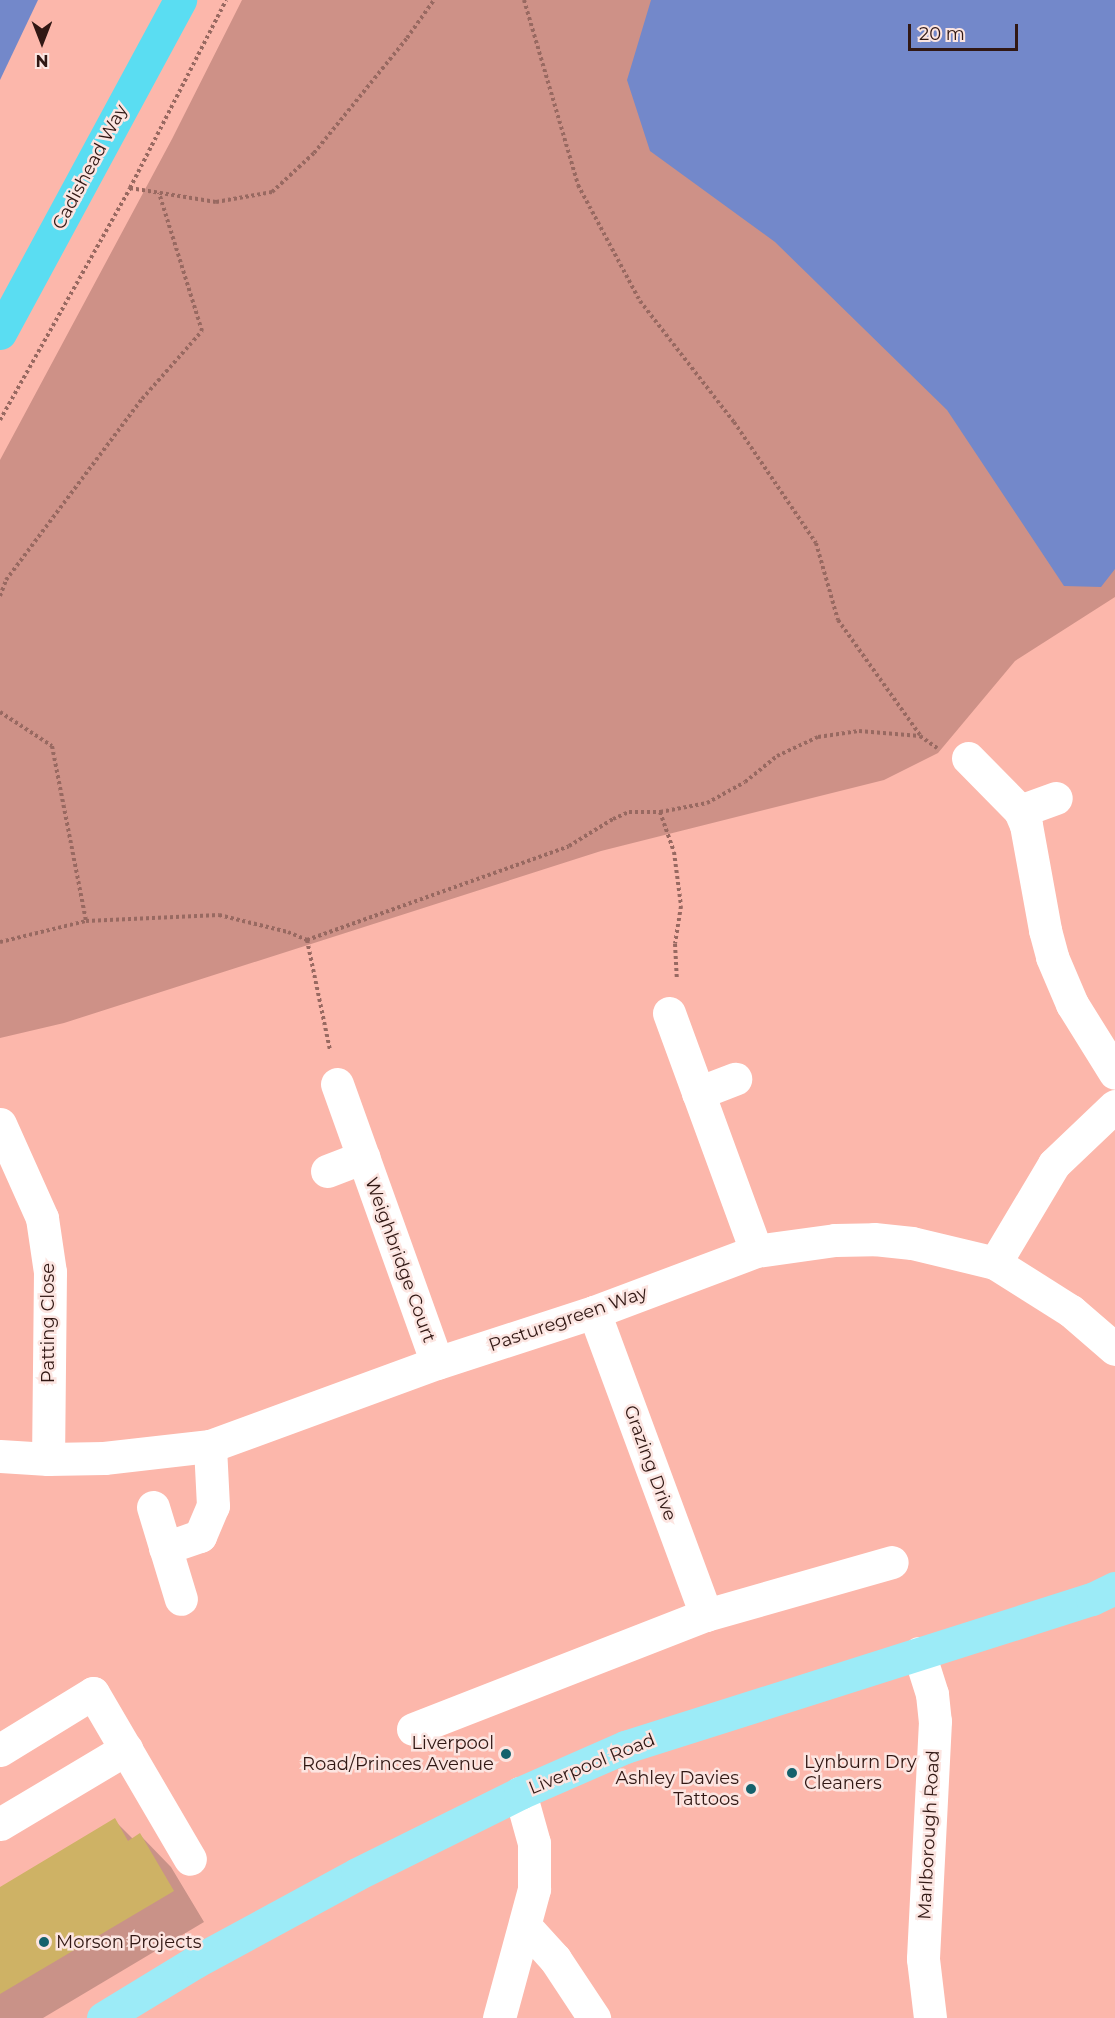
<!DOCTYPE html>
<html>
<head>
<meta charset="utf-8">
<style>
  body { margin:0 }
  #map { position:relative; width:1115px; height:2018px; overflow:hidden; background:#fcb7ab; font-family:Montserrat,sans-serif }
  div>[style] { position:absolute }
  .green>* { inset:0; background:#ce9187 }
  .water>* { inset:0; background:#7388ca }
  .shadow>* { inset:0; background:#0003 }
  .building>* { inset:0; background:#ceb265 }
  .path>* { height:4px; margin-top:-2px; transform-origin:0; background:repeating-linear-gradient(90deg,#986961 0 3px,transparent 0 6px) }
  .minor>* { height:33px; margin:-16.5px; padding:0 16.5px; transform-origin:16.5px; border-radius:16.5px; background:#fff }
  .major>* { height:33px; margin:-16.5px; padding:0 16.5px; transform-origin:16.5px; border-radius:16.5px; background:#9cebf7 }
  .highway>* { height:33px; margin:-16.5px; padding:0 16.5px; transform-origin:16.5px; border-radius:16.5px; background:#5addf2 }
  .dots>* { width:16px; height:16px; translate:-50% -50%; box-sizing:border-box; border:3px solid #fce5e1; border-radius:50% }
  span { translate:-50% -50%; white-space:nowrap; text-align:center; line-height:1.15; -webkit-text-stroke:5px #fce5e1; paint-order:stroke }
  .street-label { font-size:18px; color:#311814 }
  .poi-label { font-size:18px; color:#311814 }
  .right { translate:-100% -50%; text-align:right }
  .left { translate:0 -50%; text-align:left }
  .north { position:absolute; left:12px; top:12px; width:60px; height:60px; -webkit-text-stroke:4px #fce5e1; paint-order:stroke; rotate:180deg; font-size:16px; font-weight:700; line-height:24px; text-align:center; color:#311814 }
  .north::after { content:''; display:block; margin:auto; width:21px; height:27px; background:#311814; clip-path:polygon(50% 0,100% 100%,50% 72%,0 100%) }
  .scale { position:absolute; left:908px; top:24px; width:110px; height:27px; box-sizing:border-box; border:3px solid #311814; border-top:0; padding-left:8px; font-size:18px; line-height:21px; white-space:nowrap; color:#311814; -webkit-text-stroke:4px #fce5e1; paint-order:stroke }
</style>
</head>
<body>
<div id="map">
  <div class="green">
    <div style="clip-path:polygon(242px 0,1115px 0,1115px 597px,1015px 661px,938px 753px,884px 780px,601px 851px,64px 1023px,0 1038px,0 460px,172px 139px)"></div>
  </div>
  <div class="water">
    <div style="clip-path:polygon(0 0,38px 0,0 80px)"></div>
    <div style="clip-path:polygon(651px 0,1115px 0,1115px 569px,1101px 587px,1064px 586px,947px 410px,775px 242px,650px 151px,627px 80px)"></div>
  </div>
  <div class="shadow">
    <div style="clip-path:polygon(114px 1820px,133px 1839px,140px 1835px,171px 1867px,204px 1922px,43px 2018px,0 2018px,0 1888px)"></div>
  </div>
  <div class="building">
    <div style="clip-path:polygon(115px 1818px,128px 1841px,140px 1833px,174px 1891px,0 1994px,0 1887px)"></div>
  </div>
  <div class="path">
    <div style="left:524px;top:0;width:193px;rotate:73.7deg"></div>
    <div style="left:578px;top:185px;width:132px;rotate:61.9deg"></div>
    <div style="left:640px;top:301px;width:153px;rotate:52.2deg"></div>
    <div style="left:734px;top:422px;width:146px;rotate:55.9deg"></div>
    <div style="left:816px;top:543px;width:80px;rotate:74.1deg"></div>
    <div style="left:838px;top:620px;width:141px;rotate:54.5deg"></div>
    <div style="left:130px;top:188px;width:87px;rotate:9.2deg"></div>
    <div style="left:216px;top:202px;width:57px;rotate:-10.1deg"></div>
    <div style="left:272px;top:192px;width:57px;rotate:-42.9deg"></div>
    <div style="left:314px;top:153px;width:148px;rotate:-51deg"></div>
    <div style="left:407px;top:38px;width:47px;rotate:-54.6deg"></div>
    <div style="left:0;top:420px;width:266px;rotate:-60.7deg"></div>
    <div style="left:130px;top:188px;width:211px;rotate:-62.9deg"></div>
    <div style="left:0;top:596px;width:17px;rotate:-69deg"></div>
    <div style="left:6px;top:580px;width:226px;rotate:-53.1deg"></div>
    <div style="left:142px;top:399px;width:91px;rotate:-48.6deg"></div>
    <div style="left:202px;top:331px;width:145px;rotate:-107.3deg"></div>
    <div style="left:0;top:712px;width:62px;rotate:33.2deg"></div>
    <div style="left:52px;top:746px;width:178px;rotate:79deg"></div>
    <div style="left:660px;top:812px;width:42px;rotate:70.7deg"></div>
    <div style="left:674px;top:852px;width:54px;rotate:82.6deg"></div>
    <div style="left:681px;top:906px;width:38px;rotate:99deg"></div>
    <div style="left:675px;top:944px;width:35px;rotate:87deg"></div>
    <div style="left:307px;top:940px;width:112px;rotate:78.2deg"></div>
    <div style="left:0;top:942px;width:89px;rotate:-13.7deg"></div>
    <div style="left:86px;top:921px;width:133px;rotate:-2.6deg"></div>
    <div style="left:219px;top:915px;width:71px;rotate:13.8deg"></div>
    <div style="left:288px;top:932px;width:21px;rotate:23deg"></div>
    <div style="left:307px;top:940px;width:278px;rotate:-19.7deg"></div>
    <div style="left:569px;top:846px;width:52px;rotate:-31.5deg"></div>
    <div style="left:613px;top:819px;width:17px;rotate:-24deg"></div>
    <div style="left:629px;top:812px;width:31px"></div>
    <div style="left:660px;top:812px;width:48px;rotate:-10.8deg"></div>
    <div style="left:707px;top:803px;width:43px;rotate:-28.9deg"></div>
    <div style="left:745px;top:782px;width:41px;rotate:-39.1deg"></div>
    <div style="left:777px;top:756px;width:45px;rotate:-24.9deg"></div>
    <div style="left:818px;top:737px;width:41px;rotate:-8.3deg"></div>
    <div style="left:859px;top:731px;width:61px;rotate:4.7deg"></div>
    <div style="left:920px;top:736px;width:21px;rotate:35deg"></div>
  </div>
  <div class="minor">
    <div style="left:968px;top:758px;width:74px;rotate:45.5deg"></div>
    <div style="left:1020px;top:811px;width:15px;rotate:67deg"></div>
    <div style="left:1026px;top:825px;width:107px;rotate:79.7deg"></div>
    <div style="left:1045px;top:930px;width:28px;rotate:75deg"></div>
    <div style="left:1052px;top:957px;width:51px;rotate:66.9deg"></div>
    <div style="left:1072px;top:1004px;width:81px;rotate:58.1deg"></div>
    <div style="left:1020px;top:811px;width:38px;rotate:-20deg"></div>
    <div style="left:669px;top:1013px;width:253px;rotate:69.9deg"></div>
    <div style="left:337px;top:1084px;width:296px;rotate:70.3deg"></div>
    <div style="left:698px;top:1093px;width:40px;rotate:-21deg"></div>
    <div style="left:0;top:1124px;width:103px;rotate:65.9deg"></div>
    <div style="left:42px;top:1218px;width:55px;rotate:81.6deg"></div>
    <div style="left:50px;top:1272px;width:187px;rotate:90.6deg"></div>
    <div style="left:327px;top:1171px;width:39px;rotate:-21deg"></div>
    <div style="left:995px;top:1263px;width:115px;rotate:-59.2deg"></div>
    <div style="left:1054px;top:1164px;width:84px;rotate:-43.6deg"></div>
    <div style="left:594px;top:1312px;width:323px;rotate:69.7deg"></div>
    <div style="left:0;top:1456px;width:48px;rotate:3.6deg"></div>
    <div style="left:48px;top:1459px;width:56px;rotate:-1deg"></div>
    <div style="left:104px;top:1458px;width:107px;rotate:-6.5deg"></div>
    <div style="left:210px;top:1446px;width:242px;rotate:-20.1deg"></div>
    <div style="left:437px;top:1363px;width:165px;rotate:-18deg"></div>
    <div style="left:594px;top:1312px;width:173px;rotate:-20.6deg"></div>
    <div style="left:756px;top:1251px;width:80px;rotate:-7.9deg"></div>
    <div style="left:835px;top:1240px;width:39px;rotate:-1deg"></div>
    <div style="left:874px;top:1239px;width:38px;rotate:6deg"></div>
    <div style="left:912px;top:1243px;width:85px;rotate:13.5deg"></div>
    <div style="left:995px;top:1263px;width:90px;rotate:32.3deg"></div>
    <div style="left:1071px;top:1311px;width:58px;rotate:40.8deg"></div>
    <div style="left:153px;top:1507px;width:96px;rotate:73.1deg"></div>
    <div style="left:165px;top:1548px;width:37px;rotate:-19deg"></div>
    <div style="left:200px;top:1536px;width:33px;rotate:-67deg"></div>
    <div style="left:213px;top:1506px;width:60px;rotate:-92.9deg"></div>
    <div style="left:919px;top:1653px;width:43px;rotate:72.4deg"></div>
    <div style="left:932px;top:1694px;width:27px;rotate:84deg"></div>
    <div style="left:935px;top:1721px;width:238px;rotate:92.9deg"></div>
    <div style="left:923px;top:1959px;width:59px;rotate:83.2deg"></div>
    <div style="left:413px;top:1729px;width:314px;rotate:-21.3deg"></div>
    <div style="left:706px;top:1615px;width:193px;rotate:-15.9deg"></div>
    <div style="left:0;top:1750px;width:109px;rotate:-31.5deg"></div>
    <div style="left:93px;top:1693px;width:192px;rotate:59.7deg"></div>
    <div style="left:0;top:1824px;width:147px;rotate:-30.8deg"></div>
    <div style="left:525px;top:1926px;width:45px;rotate:47.7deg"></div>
    <div style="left:555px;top:1959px;width:71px;rotate:56.5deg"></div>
    <div style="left:499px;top:2018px;width:134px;rotate:-74.8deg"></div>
    <div style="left:534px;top:1889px;width:46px;rotate:-90deg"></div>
    <div style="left:534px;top:1843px;width:52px;rotate:-105.6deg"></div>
  </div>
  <div class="major">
    <div style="left:103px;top:2018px;width:108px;rotate:-31.3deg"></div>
    <div style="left:195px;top:1962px;width:184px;rotate:-28.5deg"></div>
    <div style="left:357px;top:1874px;width:182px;rotate:-26.4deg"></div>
    <div style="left:520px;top:1793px;width:115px;rotate:-23.7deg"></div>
    <div style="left:625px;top:1747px;width:490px;rotate:-17.6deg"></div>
    <div style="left:1092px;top:1599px;width:25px;rotate:-26deg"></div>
  </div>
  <div class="highway">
    <div style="left:0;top:333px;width:379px;rotate:-61.6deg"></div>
  </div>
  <div class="dots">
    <div style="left:506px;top:1754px;background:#14616c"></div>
    <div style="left:792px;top:1773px;background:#14616c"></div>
    <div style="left:751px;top:1789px;background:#14616c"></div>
    <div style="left:44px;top:1942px;background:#14616c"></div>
  </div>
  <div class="street-label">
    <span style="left:90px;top:167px;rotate:-62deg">Cadishead Way</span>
    <span style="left:400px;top:1260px;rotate:70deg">Weighbridge Court</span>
    <span style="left:568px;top:1319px;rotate:-19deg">Pasturegreen Way</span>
    <span style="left:48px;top:1323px;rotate:-90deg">Patting Close</span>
    <span style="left:650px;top:1463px;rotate:70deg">Grazing Drive</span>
    <span style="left:592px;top:1764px;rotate:-22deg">Liverpool Road</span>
    <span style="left:929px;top:1835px;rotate:-87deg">Marlborough Road</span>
  </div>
  <div class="poi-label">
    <span class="right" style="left:494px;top:1754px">Liverpool<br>Road/Princes Avenue</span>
    <span class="left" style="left:804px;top:1773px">Lynburn Dry<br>Cleaners</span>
    <span class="right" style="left:739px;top:1789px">Ashley Davies<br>Tattoos</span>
    <span class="left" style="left:56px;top:1942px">Morson Projects</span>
  </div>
  <div class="north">N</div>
  <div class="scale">20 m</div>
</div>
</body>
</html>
